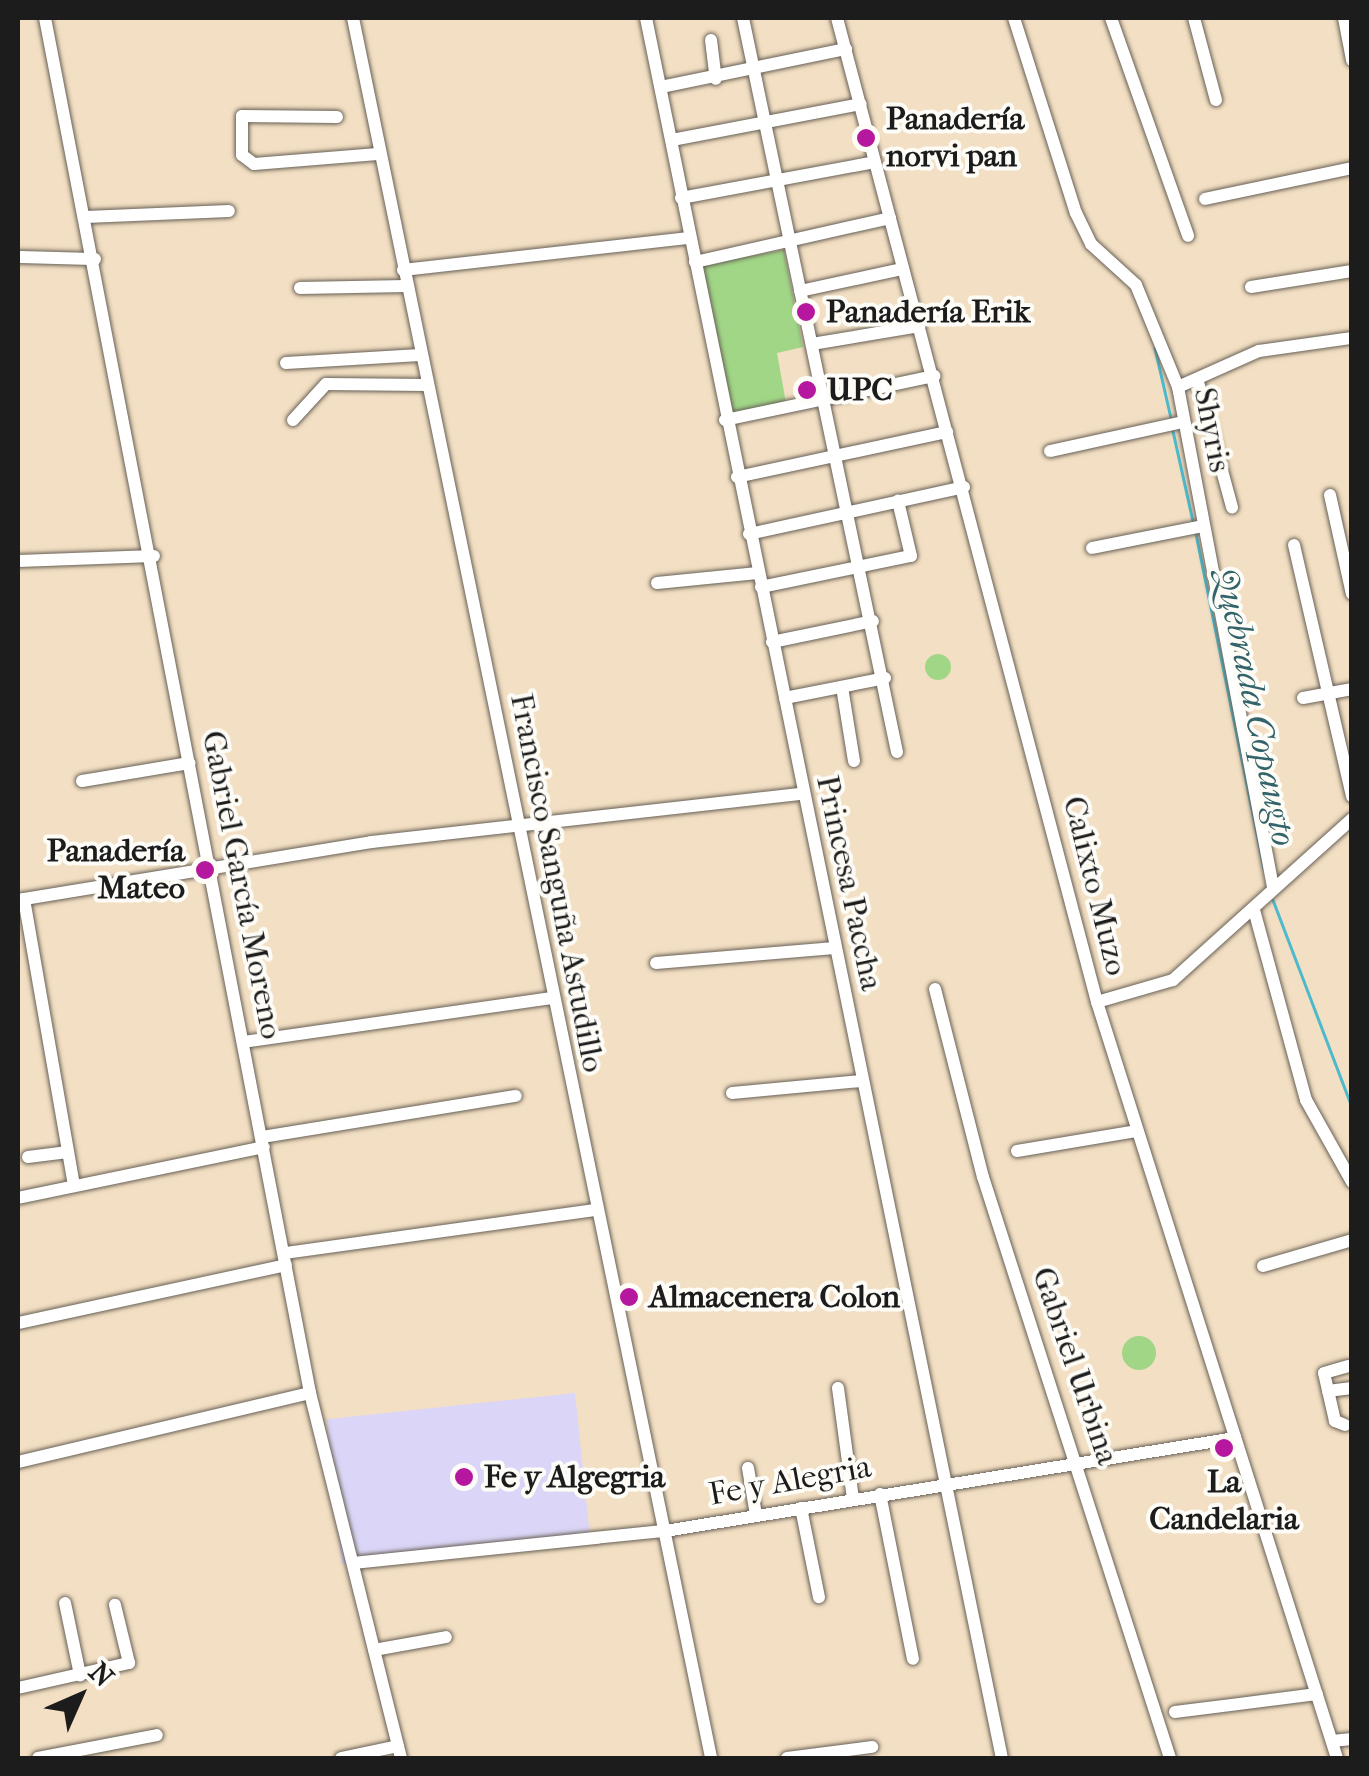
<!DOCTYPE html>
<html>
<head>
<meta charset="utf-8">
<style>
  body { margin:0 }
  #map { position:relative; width:1369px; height:1776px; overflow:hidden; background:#f3dfc3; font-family:"IM FELL French Canon",serif }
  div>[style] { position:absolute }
  .built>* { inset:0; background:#dbd6f7; transform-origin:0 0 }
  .green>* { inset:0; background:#a1d687 }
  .round { border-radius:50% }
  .stream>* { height:2.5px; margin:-1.25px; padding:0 1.25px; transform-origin:1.25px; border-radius:1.25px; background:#4fb9cc }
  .roads { filter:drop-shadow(0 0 2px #676056) drop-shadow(0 0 2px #676056) }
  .minor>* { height:12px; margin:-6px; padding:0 6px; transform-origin:6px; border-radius:6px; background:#fff }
  .dots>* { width:28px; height:28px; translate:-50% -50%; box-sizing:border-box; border:5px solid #fdfcf7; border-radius:50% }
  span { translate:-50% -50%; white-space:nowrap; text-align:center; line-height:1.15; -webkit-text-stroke:8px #fdfcf7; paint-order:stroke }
  .poi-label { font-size:32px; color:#1c1c1c; font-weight:700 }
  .left { translate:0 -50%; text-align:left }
  .right { translate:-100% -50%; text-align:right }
  .street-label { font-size:32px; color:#1c1c1c }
  .water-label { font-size:35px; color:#33636b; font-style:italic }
  .frame { position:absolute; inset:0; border:20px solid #1c1c1c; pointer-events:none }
  .north { position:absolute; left:30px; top:1646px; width:100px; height:100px; -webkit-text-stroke:8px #fdfcf7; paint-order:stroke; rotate:45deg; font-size:28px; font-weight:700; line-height:40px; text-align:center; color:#1c1c1c }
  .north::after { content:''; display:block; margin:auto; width:35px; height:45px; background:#1c1c1c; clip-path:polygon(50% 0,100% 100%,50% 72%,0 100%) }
</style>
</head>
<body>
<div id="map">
  <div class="built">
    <div style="left:575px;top:1393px;width:146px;height:250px;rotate:84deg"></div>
  </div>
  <div class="green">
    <div style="clip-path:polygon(784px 250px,803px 347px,777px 353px,786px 403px,729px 414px,700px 265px)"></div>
    <div class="round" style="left:925px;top:654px;width:26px;height:26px"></div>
    <div class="round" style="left:1122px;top:1336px;width:34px;height:34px"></div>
  </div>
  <div class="stream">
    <div style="left:1155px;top:348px;width:72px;rotate:77.1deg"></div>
    <div style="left:1173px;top:431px;width:92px;rotate:77.5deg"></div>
    <div style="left:1196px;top:534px;width:341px;rotate:78.5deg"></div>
    <div style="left:1273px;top:900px;width:222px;rotate:69.1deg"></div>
  </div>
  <div class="roads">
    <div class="minor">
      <div style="left:45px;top:18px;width:1400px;rotate:79.09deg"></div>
      <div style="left:310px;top:1393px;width:376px;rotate:76deg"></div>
      <div style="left:353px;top:18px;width:1776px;rotate:78.37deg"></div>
      <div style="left:646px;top:18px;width:1776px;rotate:78.44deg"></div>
      <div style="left:743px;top:18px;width:750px;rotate:78.15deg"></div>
      <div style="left:837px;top:18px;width:1018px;rotate:75.2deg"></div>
      <div style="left:1097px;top:1002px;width:793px;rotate:72.39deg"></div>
      <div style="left:1014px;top:18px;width:205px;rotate:72.4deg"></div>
      <div style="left:1076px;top:213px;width:34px;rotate:64deg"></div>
      <div style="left:1091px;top:244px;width:61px;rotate:42.3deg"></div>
      <div style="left:1136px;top:285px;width:110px;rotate:67.6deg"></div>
      <div style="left:1178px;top:387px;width:509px;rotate:79.24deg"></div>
      <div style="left:1111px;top:18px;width:231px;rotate:70.5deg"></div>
      <div style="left:1194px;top:18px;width:85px;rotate:75deg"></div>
      <div style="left:1344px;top:18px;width:43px;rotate:79.2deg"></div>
      <div style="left:711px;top:40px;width:39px;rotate:83deg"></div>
      <div style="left:661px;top:87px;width:189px;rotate:-11.6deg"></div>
      <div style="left:337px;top:117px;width:95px;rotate:-179.4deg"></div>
      <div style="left:242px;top:116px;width:39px;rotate:90deg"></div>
      <div style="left:242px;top:155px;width:15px;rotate:37deg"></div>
      <div style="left:254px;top:164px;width:124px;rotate:-4.6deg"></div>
      <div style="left:672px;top:140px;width:192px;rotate:-10.8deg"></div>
      <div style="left:681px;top:198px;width:197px;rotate:-10.5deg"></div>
      <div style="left:1205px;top:199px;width:150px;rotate:-11.9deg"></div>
      <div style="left:86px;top:217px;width:143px;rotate:-2.4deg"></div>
      <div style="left:18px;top:257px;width:77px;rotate:1.5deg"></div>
      <div style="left:695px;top:262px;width:200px;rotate:-12.7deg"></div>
      <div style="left:403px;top:270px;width:288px;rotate:-6.4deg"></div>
      <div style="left:1251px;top:287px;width:102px;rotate:-9deg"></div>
      <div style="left:300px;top:288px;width:106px;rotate:-1.1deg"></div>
      <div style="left:800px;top:291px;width:104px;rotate:-12.2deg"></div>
      <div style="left:812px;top:344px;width:109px;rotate:-9.5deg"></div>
      <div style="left:286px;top:363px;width:134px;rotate:-3.4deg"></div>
      <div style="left:1198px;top:382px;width:130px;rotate:74.8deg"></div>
      <div style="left:1178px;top:387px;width:89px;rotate:-24deg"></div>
      <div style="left:1259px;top:351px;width:94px;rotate:-8deg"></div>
      <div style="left:293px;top:420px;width:49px;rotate:-47.5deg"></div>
      <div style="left:326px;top:384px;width:101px;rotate:0.6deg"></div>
      <div style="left:725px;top:420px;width:214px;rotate:-11.9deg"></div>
      <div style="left:1050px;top:451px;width:136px;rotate:-12.3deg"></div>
      <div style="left:737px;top:477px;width:215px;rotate:-12.1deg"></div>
      <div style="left:1330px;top:495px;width:101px;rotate:77.5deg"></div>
      <div style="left:749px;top:534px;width:220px;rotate:-12.3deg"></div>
      <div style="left:1294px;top:545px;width:258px;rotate:77deg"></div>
      <div style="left:1092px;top:548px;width:113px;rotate:-11.2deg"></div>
      <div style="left:18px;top:561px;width:136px;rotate:-2.1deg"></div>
      <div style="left:657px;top:583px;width:101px;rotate:-5.7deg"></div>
      <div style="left:761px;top:587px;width:153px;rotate:-11.7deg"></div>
      <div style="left:911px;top:556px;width:57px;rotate:-103.3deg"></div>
      <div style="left:772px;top:642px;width:103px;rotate:-11.7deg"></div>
      <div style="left:842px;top:687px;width:75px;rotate:80.8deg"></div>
      <div style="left:785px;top:698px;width:102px;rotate:-11.3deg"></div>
      <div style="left:1303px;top:698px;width:50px;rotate:-10.4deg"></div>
      <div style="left:82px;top:781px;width:109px;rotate:-9.5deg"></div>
      <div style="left:24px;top:899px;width:290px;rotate:80.1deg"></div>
      <div style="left:18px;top:900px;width:358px;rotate:-9.3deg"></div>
      <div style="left:371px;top:842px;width:434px;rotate:-6.4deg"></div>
      <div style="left:1254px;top:910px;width:197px;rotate:74.7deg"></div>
      <div style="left:1306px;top:1100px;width:94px;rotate:60.7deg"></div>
      <div style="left:656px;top:963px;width:179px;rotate:-4.8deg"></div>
      <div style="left:935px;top:989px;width:194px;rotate:75.7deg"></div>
      <div style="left:983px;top:1177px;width:610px;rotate:72.16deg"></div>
      <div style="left:1097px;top:1002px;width:79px;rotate:-16.1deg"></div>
      <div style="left:1173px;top:980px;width:241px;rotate:-42deg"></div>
      <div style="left:243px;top:1042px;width:313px;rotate:-8.1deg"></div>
      <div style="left:732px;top:1093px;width:130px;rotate:-5.3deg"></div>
      <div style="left:262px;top:1137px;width:257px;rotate:-9.2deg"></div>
      <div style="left:1017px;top:1151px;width:122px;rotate:-9.5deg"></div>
      <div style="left:28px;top:1157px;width:40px;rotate:-7.1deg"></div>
      <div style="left:18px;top:1198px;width:251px;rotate:-11.7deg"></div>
      <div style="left:285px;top:1253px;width:314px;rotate:-7.9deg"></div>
      <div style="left:1263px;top:1266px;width:93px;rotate:-16.3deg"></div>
      <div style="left:18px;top:1323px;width:274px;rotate:-12.2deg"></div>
      <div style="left:838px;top:1388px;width:112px;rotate:82.3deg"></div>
      <div style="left:1328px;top:1391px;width:24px;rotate:-7deg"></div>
      <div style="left:1345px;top:1425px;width:11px;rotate:-158deg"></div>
      <div style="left:1335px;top:1421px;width:49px;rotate:-102.9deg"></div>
      <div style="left:1324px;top:1373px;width:25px;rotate:-16deg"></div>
      <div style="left:18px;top:1462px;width:300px;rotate:-13.3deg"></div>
      <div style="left:748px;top:1468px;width:48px;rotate:80.3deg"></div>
      <div style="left:880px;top:1494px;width:168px;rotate:78.7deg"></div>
      <div style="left:801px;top:1508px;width:91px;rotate:78.6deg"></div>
      <div style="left:353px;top:1563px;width:314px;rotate:-5.9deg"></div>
      <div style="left:665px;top:1531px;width:578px;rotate:-9.27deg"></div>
      <div style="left:65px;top:1603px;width:74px;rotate:78.2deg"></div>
      <div style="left:374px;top:1650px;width:73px;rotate:-10.2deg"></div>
      <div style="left:18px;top:1688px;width:114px;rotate:-12.7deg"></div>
      <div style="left:129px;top:1663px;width:60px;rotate:-103.6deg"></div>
      <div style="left:1175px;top:1712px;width:143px;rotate:-7.2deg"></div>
      <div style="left:1332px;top:1741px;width:20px;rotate:-6deg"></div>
      <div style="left:38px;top:1758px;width:121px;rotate:-10.9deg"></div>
      <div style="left:341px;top:1758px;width:58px;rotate:-11.9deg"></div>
      <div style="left:787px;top:1758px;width:86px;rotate:-7.4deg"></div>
    </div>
  </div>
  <div class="dots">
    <div style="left:866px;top:138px;background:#b5179e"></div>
    <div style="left:806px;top:312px;background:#b5179e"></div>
    <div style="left:807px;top:390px;background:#b5179e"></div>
    <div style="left:205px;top:870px;background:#b5179e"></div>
    <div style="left:629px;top:1297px;background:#b5179e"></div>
    <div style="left:1224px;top:1448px;background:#b5179e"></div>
    <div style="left:464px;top:1477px;background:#b5179e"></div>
  </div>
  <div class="poi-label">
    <span class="left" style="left:886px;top:138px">Panadería<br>norvi pan</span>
    <span class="left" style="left:826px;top:312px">Panadería Erik</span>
    <span class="left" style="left:827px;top:390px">UPC</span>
    <span class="right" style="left:185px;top:870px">Panadería<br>Mateo</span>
    <span class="left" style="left:649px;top:1297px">Almacenera Colon</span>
    <span class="left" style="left:484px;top:1477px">Fe y Algegria</span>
    <span style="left:1224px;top:1501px">La<br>Candelaria</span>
  </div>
  <div class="street-label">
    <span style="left:1212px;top:430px;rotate:79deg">Shyris</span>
    <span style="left:557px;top:883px;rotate:79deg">Francisco Sanguña Astudillo</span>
    <span style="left:849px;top:883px;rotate:78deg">Princesa Paccha</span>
    <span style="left:242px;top:885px;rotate:79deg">Gabriel García Moreno</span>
    <span style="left:1095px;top:886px;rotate:76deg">Calixto Muzo</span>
    <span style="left:1075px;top:1366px;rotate:71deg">Gabriel Urbina</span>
    <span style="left:790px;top:1481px;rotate:-10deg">Fe y Alegria</span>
  </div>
  <div class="water-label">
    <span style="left:1255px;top:707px;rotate:78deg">Quebrada Copaugto</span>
  </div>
  <div class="frame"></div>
  <div class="north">N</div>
</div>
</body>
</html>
